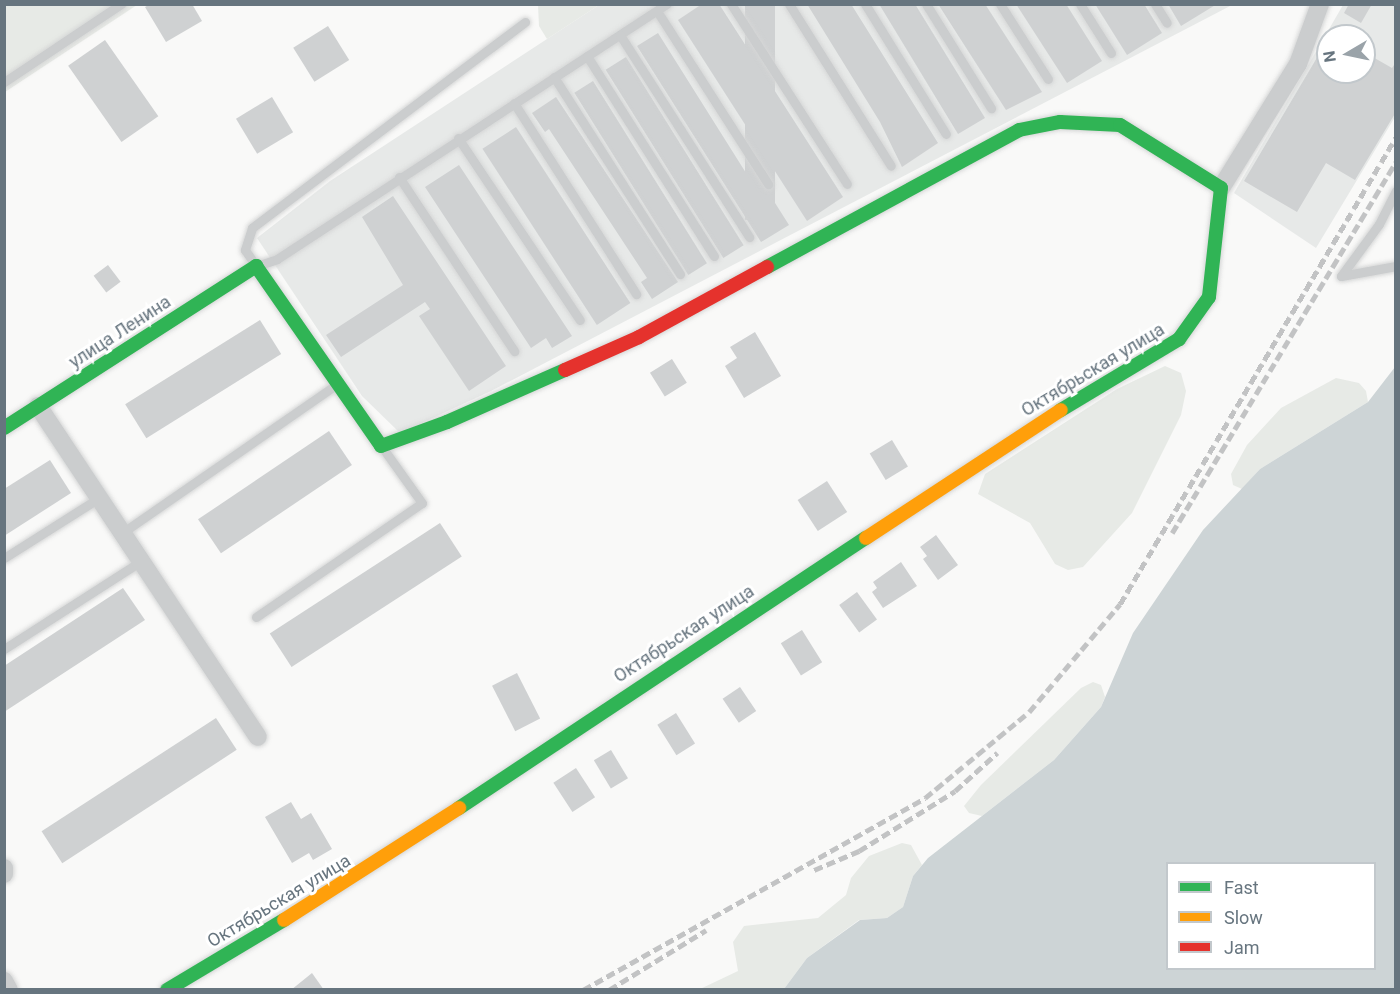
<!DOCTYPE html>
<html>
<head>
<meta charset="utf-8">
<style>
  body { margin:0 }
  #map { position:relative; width:1400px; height:994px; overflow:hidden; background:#f9f9f8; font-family:Roboto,sans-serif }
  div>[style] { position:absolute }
  .built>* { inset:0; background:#e7e9e8 }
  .green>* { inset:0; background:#e7eae6 }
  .water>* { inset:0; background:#cdd4d6 }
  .building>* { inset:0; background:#cfd1d2; transform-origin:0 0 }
  .roads { filter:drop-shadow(0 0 2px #d5d6d6) drop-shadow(0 0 2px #d5d6d6) }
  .lane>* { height:9px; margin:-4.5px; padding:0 4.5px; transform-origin:4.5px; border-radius:4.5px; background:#cbcdce }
  .street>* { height:18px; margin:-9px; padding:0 9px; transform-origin:9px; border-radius:9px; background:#cbcdce }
  .fast>* { height:14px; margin:-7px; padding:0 7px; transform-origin:7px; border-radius:7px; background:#30b455 }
  .slow>* { height:14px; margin:-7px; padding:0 7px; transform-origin:7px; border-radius:7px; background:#ff9f0a }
  .jam>* { height:14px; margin:-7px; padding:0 7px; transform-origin:7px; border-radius:7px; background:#e5322d }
  .rail>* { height:4.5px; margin-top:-2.25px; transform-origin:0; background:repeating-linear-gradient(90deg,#c2c3c4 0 9px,transparent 0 13.5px) }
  span { translate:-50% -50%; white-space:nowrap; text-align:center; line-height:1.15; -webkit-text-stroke:6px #fff; paint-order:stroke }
  .street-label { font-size:18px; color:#67757f }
  .frame { position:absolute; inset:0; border:6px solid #67757f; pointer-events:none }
  .legend { position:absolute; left:1166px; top:862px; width:210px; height:108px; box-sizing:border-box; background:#fff; border:2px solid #c2c8cc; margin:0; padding:8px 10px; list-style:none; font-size:18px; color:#67757f }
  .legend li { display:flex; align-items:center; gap:12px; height:30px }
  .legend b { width:30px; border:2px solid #c2c8cc }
  .north { position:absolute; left:1316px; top:24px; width:60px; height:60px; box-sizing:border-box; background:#fff; border:2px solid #c2c8cc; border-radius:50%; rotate:261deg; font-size:16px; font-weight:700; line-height:24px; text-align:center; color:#67757f }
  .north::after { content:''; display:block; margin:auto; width:21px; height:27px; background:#9aa3a9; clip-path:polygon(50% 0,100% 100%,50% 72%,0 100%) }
</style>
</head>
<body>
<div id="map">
  <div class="built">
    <div style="clip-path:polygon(599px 5px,1232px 5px,491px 391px,400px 433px,362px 396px,257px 238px,330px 181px)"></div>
    <div style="clip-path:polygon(evenodd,1343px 5px,1395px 5px,1395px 117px,1316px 248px,1234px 193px,1343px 5px,1328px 36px,1364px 36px,1364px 72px,1328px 72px,1328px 36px)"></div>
  </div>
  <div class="green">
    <div style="clip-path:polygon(5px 5px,137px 5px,5px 92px)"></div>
    <div style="clip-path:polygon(538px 5px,538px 4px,599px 5px,547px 39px,539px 26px)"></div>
    <div style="clip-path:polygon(1165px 366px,1181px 373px,1186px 391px,1181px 415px,1132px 513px,1083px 567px,1068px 570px,1055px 564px,1030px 523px,978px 494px,985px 474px,1117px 389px)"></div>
    <div style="clip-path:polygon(1336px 378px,1359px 383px,1366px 391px,1368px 402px,1260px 469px,1242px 489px,1233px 485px,1231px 474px,1247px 445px,1281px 408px)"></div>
    <div style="clip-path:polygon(1093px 682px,1101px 685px,1105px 697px,1101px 707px,1054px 760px,982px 816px,969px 813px,964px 806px,981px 785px,1081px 688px)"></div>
    <div style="clip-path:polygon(902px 843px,911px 845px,922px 865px,913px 876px,903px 907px,887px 918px,859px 920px,807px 958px,784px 989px,698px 990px,738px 971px,733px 942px,744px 926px,818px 918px,846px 895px,851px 878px,869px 856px)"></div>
  </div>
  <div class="water">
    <div style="clip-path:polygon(evenodd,1395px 367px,1395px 989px,784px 989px,807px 958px,860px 920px,887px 918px,903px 907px,913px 876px,928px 858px,1054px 760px,1101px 707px,1133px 633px,1203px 530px,1260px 469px,1368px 402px,1395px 367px,1168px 864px,1374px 864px,1374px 968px,1168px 968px,1168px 864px)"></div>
  </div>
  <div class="building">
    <div style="clip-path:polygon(150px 4px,192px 4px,202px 21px,166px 42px,145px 7px)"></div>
    <div style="clip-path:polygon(702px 4px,719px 4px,843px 197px,807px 221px,678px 20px)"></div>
    <div style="left:745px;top:4px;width:30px;height:216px"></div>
    <div style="clip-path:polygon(807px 4px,851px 4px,938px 143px,902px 167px,880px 122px)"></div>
    <div style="clip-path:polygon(879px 4px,915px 4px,985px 118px,958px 134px)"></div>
    <div style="clip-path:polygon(938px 4px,985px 4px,1042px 92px,1006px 110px)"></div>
    <div style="clip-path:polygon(1016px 4px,1066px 4px,1102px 61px,1067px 83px)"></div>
    <div style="clip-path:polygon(1095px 4px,1144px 4px,1162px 33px,1127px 55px)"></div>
    <div style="clip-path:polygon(1168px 4px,1217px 4px,1181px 26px)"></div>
    <div style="clip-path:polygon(1349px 4px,1372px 4px,1361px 23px,1344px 13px)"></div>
    <div style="left:328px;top:26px;width:40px;height:41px;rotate:58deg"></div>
    <div style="clip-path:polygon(658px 33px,763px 200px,770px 195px,789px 225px,761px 242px,637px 46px)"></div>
    <div style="clip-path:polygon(1328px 39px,1328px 72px,1364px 72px,1364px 52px,1392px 68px,1396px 62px,1396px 112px,1355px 180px,1326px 163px,1297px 212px,1244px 181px)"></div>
    <div style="left:105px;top:40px;width:93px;height:45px;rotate:55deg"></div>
    <div style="left:626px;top:57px;width:222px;height:24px;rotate:58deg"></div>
    <div style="left:593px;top:81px;width:215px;height:22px;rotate:58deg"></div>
    <div style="left:272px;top:97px;width:41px;height:42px;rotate:59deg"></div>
    <div style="clip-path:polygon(556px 97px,678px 282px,652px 299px,641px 282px,647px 278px,549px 129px,545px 132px,532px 113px)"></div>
    <div style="left:516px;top:127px;width:210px;height:40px;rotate:57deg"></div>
    <div style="clip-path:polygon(459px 165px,572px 336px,552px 348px,546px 338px,531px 348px,425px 187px)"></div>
    <div style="clip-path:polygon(393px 196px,506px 366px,469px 391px,419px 316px,430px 309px,425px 302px,341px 357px,326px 335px,403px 285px,362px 217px)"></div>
    <div style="left:108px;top:265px;width:21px;height:18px;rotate:53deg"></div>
    <div style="left:260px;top:320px;width:40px;height:159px;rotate:58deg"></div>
    <div style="clip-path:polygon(755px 332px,781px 376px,744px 398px,725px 366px,737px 358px,730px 347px)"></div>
    <div style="left:672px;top:359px;width:28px;height:26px;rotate:58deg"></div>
    <div style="left:329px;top:431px;width:41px;height:158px;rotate:56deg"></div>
    <div style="left:892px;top:440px;width:31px;height:26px;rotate:59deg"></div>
    <div style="clip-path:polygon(50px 460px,71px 493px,4px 536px,4px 489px)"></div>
    <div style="left:827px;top:481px;width:37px;height:35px;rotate:57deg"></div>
    <div style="left:440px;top:523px;width:40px;height:203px;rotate:57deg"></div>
    <div style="clip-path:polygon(936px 535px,958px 565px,938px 580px,923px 559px,927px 556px,920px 547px)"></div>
    <div style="clip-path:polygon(901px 562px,917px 586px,883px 608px,872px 592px,877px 588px,873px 582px)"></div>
    <div style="clip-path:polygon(123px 588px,145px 620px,4px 712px,4px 666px)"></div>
    <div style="left:857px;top:592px;width:34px;height:22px;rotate:54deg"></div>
    <div style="left:802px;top:630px;width:38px;height:25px;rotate:58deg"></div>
    <div style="left:517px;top:673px;width:51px;height:28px;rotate:63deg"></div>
    <div style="left:740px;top:687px;width:29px;height:21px;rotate:56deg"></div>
    <div style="left:676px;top:713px;width:36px;height:22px;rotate:58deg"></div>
    <div style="left:216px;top:718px;width:38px;height:208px;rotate:57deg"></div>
    <div style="left:611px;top:750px;width:33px;height:20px;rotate:59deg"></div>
    <div style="left:576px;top:768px;width:35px;height:27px;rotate:57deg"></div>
    <div style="clip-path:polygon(291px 802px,301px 819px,311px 813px,332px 849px,313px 860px,309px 853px,292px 863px,265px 817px)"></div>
    <div style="clip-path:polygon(312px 973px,324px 990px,291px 990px)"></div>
  </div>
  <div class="roads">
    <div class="lane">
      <div style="left:731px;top:4px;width:214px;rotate:57.2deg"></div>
      <div style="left:789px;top:4px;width:191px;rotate:57.8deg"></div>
      <div style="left:865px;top:4px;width:153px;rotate:58.1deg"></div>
      <div style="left:926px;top:4px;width:123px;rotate:58deg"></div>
      <div style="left:1000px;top:4px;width:89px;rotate:57.4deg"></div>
      <div style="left:1080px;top:4px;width:58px;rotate:57.7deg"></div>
      <div style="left:1155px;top:4px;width:22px;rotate:58deg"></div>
      <div style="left:657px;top:11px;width:206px;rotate:57.3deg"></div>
      <div style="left:525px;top:22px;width:342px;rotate:143deg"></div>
      <div style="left:252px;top:228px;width:23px;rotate:108deg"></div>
      <div style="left:245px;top:250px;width:19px;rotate:55deg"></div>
      <div style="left:256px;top:266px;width:22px;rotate:-18deg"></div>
      <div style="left:277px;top:259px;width:466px;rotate:-33.2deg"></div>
      <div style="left:620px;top:35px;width:240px;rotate:57.4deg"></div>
      <div style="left:587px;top:56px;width:237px;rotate:57.6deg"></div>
      <div style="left:554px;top:77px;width:234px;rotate:57.4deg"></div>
      <div style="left:4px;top:82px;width:141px;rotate:-33.7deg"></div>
      <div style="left:514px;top:103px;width:227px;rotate:57.4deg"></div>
      <div style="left:458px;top:138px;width:219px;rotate:56.2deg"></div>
      <div style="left:399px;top:177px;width:209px;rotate:56.5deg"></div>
      <div style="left:1341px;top:276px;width:64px;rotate:-53.8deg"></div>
      <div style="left:1379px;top:224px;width:37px;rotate:-63deg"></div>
      <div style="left:1341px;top:276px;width:56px;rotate:-10.3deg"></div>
      <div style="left:122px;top:533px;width:257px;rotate:-34.7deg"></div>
      <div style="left:4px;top:558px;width:112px;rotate:-32.3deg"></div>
      <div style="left:256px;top:617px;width:201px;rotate:-34.5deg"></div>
      <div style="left:422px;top:503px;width:69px;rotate:-125.5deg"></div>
      <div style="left:4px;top:649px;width:163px;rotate:-32.7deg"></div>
    </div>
    <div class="street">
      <div style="left:1221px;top:188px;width:146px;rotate:-58.2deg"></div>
      <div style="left:1298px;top:64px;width:64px;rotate:-69.9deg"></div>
      <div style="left:38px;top:406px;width:397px;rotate:56.4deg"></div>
      <div style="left:4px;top:868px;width:6px;rotate:90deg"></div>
      <div style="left:4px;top:981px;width:10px;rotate:61deg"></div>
    </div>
    <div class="fast">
      <div style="left:767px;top:267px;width:287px;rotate:-28.5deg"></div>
      <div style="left:1019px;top:130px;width:42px;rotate:-11deg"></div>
      <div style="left:1060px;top:122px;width:60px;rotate:2.9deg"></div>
      <div style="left:1120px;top:125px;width:119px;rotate:32deg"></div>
      <div style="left:1221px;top:188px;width:110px;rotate:96.3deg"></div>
      <div style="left:1209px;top:297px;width:52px;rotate:125.5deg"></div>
      <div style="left:1179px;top:339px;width:138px;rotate:149deg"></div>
      <div style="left:4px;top:428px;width:300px;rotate:-32.7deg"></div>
      <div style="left:256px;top:266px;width:219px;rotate:55.2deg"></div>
      <div style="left:381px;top:446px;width:70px;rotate:-20deg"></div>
      <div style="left:447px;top:422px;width:129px;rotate:-23.8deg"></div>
      <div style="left:459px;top:808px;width:488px;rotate:-33.6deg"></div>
      <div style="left:167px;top:990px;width:136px;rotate:-30.9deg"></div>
    </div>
    <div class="slow">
      <div style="left:866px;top:538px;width:233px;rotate:-33.3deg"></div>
      <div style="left:284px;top:920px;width:208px;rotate:-32.6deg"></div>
    </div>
    <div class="jam">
      <div style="left:565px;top:370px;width:81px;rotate:-24deg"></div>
      <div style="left:639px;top:337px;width:146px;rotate:-28.7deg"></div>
    </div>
  </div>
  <div class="rail">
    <div style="left:1172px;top:533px;width:434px;rotate:-58.9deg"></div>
    <div style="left:814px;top:870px;width:49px;rotate:-22.9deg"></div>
    <div style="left:859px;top:851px;width:113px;rotate:-32deg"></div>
    <div style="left:955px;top:791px;width:57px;rotate:-42.1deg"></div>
    <div style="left:583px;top:990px;width:392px;rotate:-29.3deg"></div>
    <div style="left:925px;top:798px;width:135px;rotate:-39.6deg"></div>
    <div style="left:1029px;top:712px;width:141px;rotate:-49.9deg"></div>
    <div style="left:1120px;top:604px;width:542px;rotate:-59.42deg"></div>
    <div style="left:609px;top:990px;width:114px;rotate:-31.7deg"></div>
  </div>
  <div class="street-label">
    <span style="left:120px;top:332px;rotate:-33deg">улица Ленина</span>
    <span style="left:1093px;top:370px;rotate:-31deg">Октябрьская улица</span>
    <span style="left:684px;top:634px;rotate:-33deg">Октябрьская улица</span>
    <span style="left:279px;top:901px;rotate:-31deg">Октябрьская улица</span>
  </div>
  <div class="frame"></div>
  <ul class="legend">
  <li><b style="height:8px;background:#30b455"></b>Fast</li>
  <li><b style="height:8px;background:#ff9f0a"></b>Slow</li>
  <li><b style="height:8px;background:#e5322d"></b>Jam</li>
  </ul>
  <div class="north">N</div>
</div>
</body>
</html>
